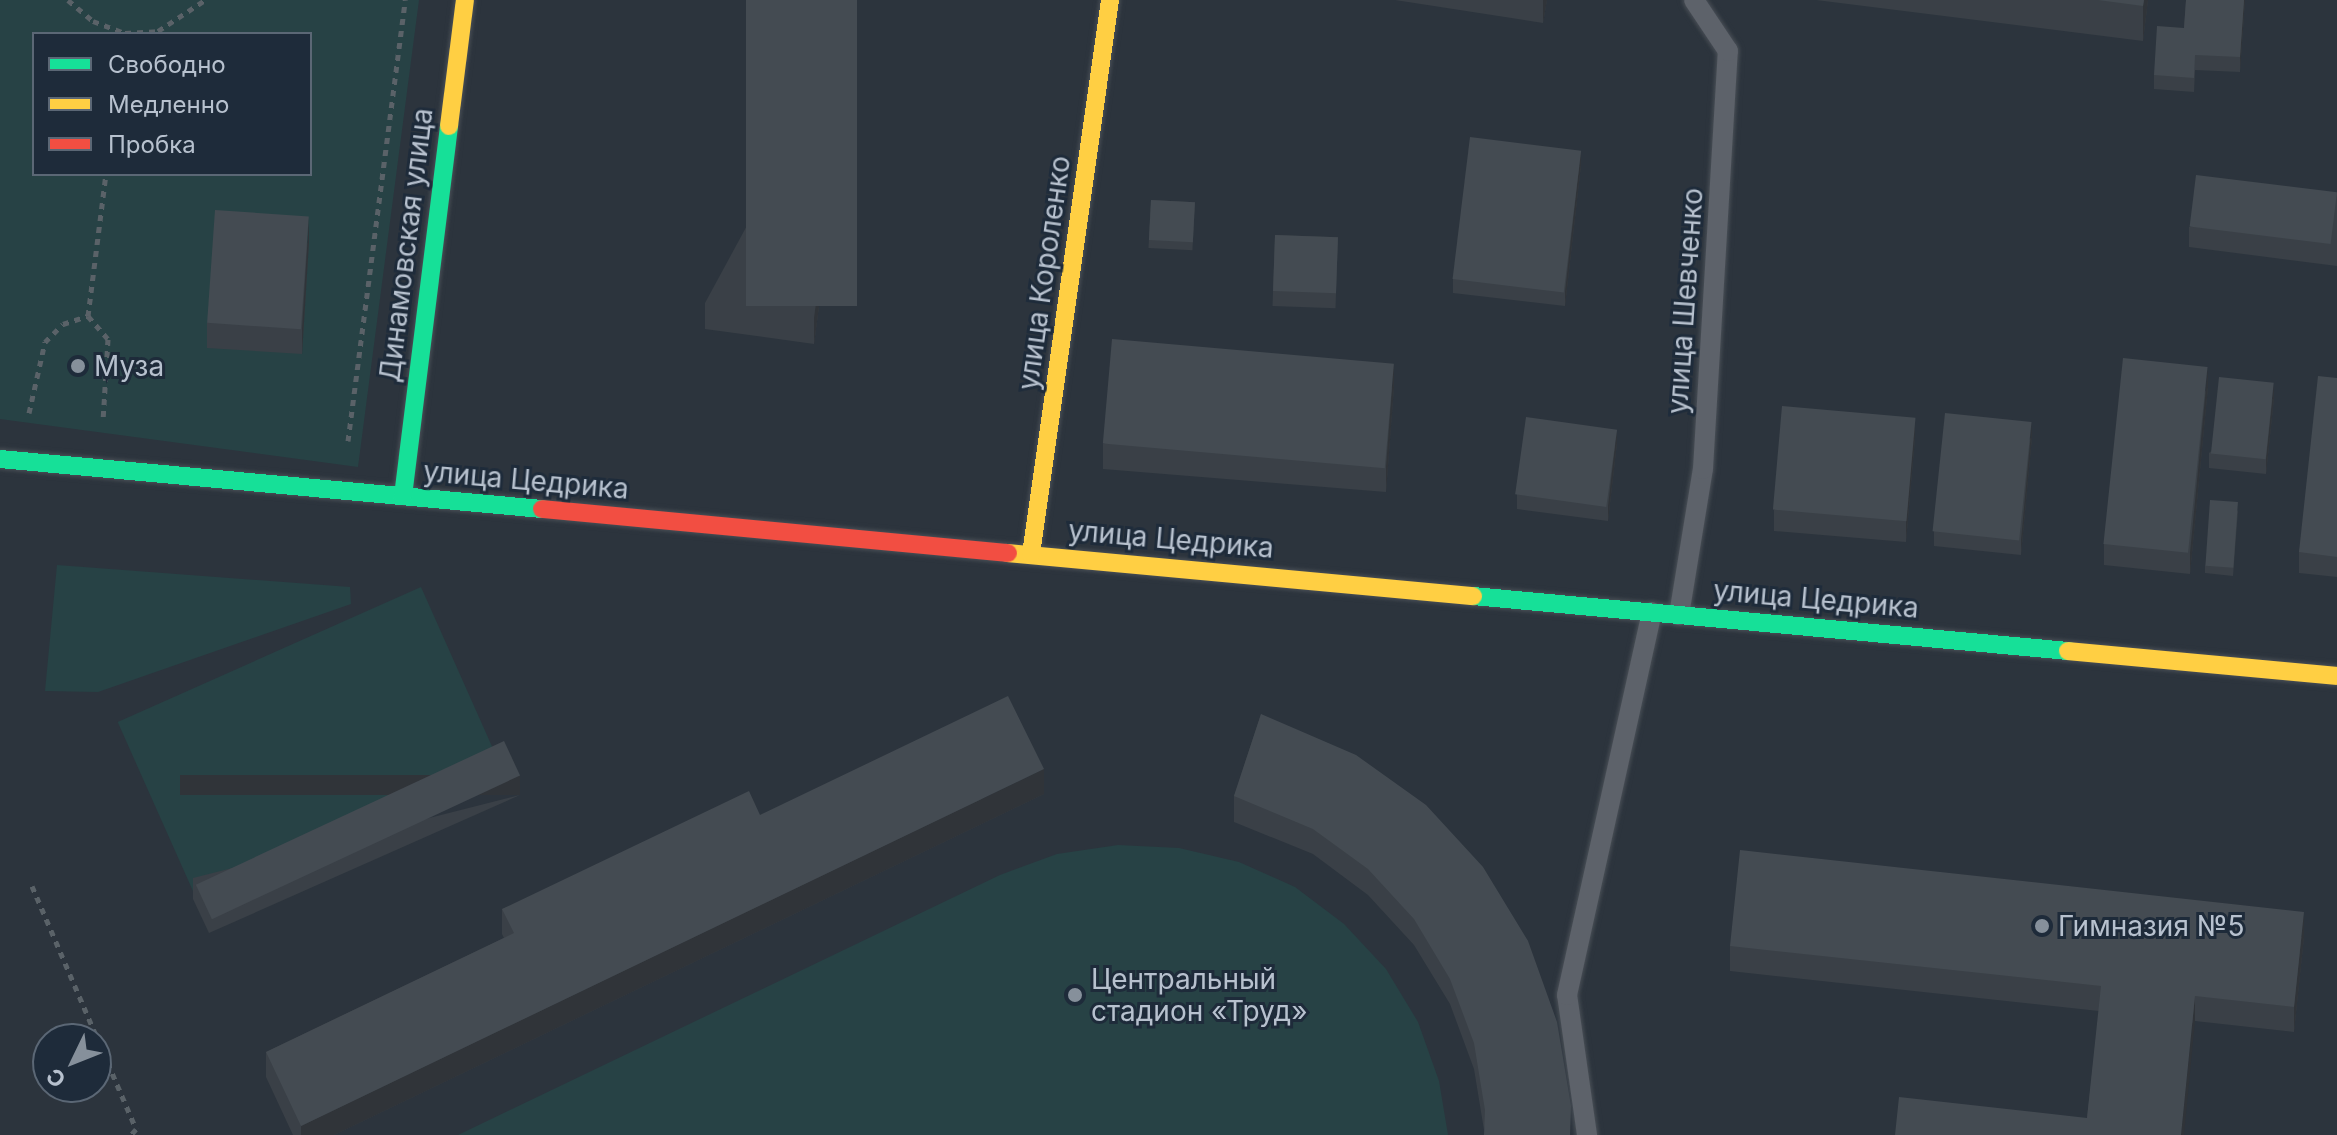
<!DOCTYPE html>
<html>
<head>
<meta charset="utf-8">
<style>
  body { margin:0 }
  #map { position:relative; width:2337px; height:1135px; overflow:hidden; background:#2c343d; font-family:Inter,sans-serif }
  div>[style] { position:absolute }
  .green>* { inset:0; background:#274245; transform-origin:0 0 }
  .path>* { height:5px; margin-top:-2.5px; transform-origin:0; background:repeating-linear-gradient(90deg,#5a6268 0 6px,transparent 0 12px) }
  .roads { filter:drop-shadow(0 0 2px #494f56) drop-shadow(0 0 2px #494f56) }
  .lane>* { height:20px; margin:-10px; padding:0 10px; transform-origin:10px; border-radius:10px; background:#5d626a }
  .fast>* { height:18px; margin:-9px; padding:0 9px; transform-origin:9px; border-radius:9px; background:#16e098 }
  .slow>* { height:18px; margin:-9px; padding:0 9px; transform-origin:9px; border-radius:9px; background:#ffcf43 }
  .jam>* { height:18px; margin:-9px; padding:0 9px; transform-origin:9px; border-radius:9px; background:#f24e42 }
  .wall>* { inset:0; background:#3a4047; transform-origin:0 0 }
  .shaded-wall>* { inset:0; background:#303439; transform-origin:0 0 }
  .building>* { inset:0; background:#444b52; transform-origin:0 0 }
  .dots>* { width:22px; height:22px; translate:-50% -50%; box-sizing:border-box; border:4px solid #1e2b3a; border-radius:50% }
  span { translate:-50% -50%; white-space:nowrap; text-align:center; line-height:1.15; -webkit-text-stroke:6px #1e2b3a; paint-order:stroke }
  .street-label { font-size:28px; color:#b7c1ce }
  .poi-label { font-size:28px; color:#b7c1ce }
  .left { translate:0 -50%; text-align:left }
  .legend { position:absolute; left:32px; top:32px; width:280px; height:144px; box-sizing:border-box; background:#1e2b3a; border:2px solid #5b6775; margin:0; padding:10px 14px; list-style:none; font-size:24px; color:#b7c1ce }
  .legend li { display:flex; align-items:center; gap:16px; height:40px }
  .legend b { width:40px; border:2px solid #5b6775 }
  .north { position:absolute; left:32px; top:1023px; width:80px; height:80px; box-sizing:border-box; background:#1e2b3a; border:2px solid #5b6775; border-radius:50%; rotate:227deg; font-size:22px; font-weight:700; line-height:32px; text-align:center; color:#b7c1ce }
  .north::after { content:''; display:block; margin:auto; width:28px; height:36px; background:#86909b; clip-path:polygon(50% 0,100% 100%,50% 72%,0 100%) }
</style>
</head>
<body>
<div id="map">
  <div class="green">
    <div style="clip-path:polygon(evenodd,0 0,419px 0,358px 467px,0 419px,0 0,34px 34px,310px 34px,310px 174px,34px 174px,34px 34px)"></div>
    <div style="clip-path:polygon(57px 565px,350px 587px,351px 604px,98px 692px,45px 691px)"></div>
    <div style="left:421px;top:587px;width:190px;height:332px;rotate:66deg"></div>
    <div style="clip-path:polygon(1118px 845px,1179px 848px,1239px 862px,1295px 887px,1344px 924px,1386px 969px,1418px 1022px,1439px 1081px,1448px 1135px,458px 1135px,1000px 875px,1057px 854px)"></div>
  </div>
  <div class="path">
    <div style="left:68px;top:0;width:33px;rotate:40deg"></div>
    <div style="left:93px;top:21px;width:34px;rotate:21deg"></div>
    <div style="left:125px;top:33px;width:33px;rotate:-3deg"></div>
    <div style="left:158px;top:31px;width:56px;rotate:-33.4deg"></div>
    <div style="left:88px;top:316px;width:143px;rotate:-82.8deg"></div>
    <div style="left:29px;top:413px;width:73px;rotate:-77.3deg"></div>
    <div style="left:45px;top:342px;width:25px;rotate:-45deg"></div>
    <div style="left:63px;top:324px;width:26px;rotate:-18deg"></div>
    <div style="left:88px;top:316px;width:30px;rotate:49deg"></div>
    <div style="left:108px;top:339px;width:81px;rotate:93.5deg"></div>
    <div style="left:348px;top:441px;width:445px;rotate:-82.6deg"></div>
    <div style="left:32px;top:886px;width:264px;rotate:66.8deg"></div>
    <div style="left:136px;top:1129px;width:8px;rotate:130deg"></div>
  </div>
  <div class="roads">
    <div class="lane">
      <div style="left:1679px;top:615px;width:148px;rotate:-80.7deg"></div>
      <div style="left:1703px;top:469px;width:419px;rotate:-86.6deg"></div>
      <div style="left:1728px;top:51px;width:61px;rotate:-123.7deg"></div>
      <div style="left:1587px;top:1135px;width:141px;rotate:-98.1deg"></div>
      <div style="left:1567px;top:995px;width:392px;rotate:-77.5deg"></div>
    </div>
    <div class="fast">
      <div style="left:0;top:459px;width:544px;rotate:5.27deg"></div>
      <div style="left:403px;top:496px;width:373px;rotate:-82.9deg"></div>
      <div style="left:1473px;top:596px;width:598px;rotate:5.28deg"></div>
    </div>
    <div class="slow">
      <div style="left:449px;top:126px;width:127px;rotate:-82.8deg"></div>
      <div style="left:1008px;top:553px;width:467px;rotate:5.3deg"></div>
      <div style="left:1031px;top:554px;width:560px;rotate:-81.88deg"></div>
      <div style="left:2068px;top:651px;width:270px;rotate:5.3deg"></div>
    </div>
    <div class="jam">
      <div style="left:542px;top:509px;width:468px;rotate:5.4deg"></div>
    </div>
  </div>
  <div class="wall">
    <div style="clip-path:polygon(1395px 0,1547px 0,1543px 23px)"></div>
    <div style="clip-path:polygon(1816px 0,2148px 0,2143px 41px)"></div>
    <div style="clip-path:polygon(2186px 0,2245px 0,2240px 72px,2195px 70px,2194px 92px,2154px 89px,2154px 75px,2184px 28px)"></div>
    <div style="clip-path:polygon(857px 23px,814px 344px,705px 329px,705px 303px)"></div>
    <div style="clip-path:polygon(1581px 165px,1565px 306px,1453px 293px,1453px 279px)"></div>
    <div style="clip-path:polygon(2337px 193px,2337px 266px,2189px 247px,2189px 227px)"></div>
    <div style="left:1151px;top:200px;width:44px;height:48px;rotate:3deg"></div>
    <div style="left:1275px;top:235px;width:63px;height:71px;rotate:2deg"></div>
    <div style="clip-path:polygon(309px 242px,302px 354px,207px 348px,207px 323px)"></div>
    <div style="clip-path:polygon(2337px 378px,2337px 577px,2299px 573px,2299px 552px)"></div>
    <div style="clip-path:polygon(1394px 387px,1386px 492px,1103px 469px,1103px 444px)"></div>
    <div style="clip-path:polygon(2208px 387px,2190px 574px,2104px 565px,2104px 544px)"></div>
    <div style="clip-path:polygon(2274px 398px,2266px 474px,2209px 468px,2209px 453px)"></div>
    <div style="clip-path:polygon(2032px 437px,2021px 555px,1934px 546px,1934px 531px)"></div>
    <div style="clip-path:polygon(1915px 438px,1906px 542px,1774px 531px,1774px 510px)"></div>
    <div style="clip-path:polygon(1617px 443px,1608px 521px,1517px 509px,1517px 494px)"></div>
    <div style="clip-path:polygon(2238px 510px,2233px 576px,2205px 573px,2205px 566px)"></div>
    <div style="clip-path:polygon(1261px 714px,1528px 941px,1484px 1130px,1474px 1069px,1450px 1004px,1414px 945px,1368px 895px,1313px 854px,1234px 822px,1234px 796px)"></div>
    <div style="clip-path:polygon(1044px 794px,334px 1135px,293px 1135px,266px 1077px,266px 1052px,504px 938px,502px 934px,502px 909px,760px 815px)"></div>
    <div style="clip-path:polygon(520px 795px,209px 933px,193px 899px,193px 878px)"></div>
    <div style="clip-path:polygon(2304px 937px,2294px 1032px,2195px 1021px,2087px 1118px,2099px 1011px,1730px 971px,1730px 946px)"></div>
  </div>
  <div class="shaded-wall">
    <div style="clip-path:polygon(857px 0,857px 23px,814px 344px,814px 318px)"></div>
    <div style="clip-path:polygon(1543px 0,1547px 0,1543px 23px)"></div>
    <div style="clip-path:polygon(2144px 0,2148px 0,2143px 41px,2143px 6px)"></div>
    <div style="clip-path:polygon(2244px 0,2245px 0,2240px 72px,2240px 57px)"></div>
    <div style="clip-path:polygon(1581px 150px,1581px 165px,1565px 306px,1565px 292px)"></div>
    <div style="clip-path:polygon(309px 217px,309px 242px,302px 354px,302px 329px)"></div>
    <div style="clip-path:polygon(1394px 362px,1394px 387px,1386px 492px,1386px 467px)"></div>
    <div style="clip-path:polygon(2208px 367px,2208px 387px,2190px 574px,2190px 553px)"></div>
    <div style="clip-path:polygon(2274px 383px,2274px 398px,2266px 474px,2266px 459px)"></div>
    <div style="clip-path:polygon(1915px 418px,1915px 438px,1906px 542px,1906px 522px)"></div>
    <div style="clip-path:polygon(2032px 422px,2032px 437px,2021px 555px,2021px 540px)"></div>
    <div style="clip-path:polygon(1617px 429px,1617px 443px,1608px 521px,1608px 506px)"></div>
    <div style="clip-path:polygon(1044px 769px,1044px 794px,334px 1135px,301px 1135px,301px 1126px)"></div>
    <div style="left:520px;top:775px;width:20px;height:340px;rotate:90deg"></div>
    <div style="clip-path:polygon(2304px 912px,2304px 937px,2294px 1032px,2294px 1007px)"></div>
    <div style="clip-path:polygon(2195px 996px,2195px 1021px,2184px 1135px,2181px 1135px)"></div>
  </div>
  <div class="building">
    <div style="left:746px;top:0;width:111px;height:306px"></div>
    <div style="clip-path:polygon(2098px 0,2144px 0,2143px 6px)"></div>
    <div style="clip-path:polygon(2186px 0,2244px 0,2240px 57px,2195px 55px,2194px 78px,2154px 75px,2157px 26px,2184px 28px)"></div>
    <div style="left:1470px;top:137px;width:112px;height:143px;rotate:7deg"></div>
    <div style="left:2196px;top:175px;width:142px;height:52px;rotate:7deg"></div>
    <div style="left:1151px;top:200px;width:44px;height:40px;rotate:3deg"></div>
    <div style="left:215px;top:210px;width:94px;height:113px;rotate:4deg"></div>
    <div style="left:1275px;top:235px;width:63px;height:56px;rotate:2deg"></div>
    <div style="left:1112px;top:339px;width:283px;height:105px;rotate:5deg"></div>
    <div style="left:2123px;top:358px;width:85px;height:187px;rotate:6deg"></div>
    <div style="clip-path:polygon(2318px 376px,2337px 378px,2337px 557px,2299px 552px)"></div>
    <div style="left:2219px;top:377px;width:55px;height:77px;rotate:6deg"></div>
    <div style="left:1782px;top:406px;width:134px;height:104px;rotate:5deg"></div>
    <div style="left:1945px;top:413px;width:87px;height:119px;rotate:6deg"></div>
    <div style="left:1526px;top:417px;width:92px;height:78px;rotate:8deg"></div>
    <div style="left:2210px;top:500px;width:28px;height:66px;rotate:4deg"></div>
    <div style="clip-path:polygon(1008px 696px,1044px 769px,301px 1126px,266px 1052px,514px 933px,502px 909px,749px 791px,760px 815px)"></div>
    <div style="clip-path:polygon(1261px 714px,1356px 755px,1426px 805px,1483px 867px,1528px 941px,1557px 1022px,1571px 1106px,1570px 1135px,1484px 1135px,1485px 1110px,1474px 1043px,1450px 979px,1414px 919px,1368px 869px,1313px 829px,1234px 796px)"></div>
    <div style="left:504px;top:741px;width:38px;height:340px;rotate:65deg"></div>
    <div style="clip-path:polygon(1740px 850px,2304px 912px,2294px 1007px,2195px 996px,2181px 1135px,1895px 1135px,1899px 1097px,2087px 1118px,2101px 986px,1730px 946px)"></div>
  </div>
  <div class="dots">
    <div style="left:78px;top:366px;background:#86909b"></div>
    <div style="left:2042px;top:926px;background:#86909b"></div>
    <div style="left:1075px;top:995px;background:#86909b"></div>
  </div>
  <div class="street-label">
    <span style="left:406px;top:245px;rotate:-83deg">Динамовская улица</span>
    <span style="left:1044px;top:273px;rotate:-82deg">улица Короленко</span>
    <span style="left:1685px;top:301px;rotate:-86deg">улица Шевченко</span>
    <span style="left:526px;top:480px;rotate:5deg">улица Цедрика</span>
    <span style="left:1171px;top:539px;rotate:5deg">улица Цедрика</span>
    <span style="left:1816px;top:599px;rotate:5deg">улица Цедрика</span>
  </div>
  <div class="poi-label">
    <span class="left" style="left:94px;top:366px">Муза</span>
    <span class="left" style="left:2058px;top:926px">Гимназия №5</span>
    <span class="left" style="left:1091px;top:995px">Центральный<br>стадион «Труд»</span>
  </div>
  <ul class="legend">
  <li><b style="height:10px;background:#16e098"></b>Свободно</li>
  <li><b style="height:10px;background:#ffcf43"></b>Медленно</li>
  <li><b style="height:10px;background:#f24e42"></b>Пробка</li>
  </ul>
  <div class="north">С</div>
</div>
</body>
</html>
